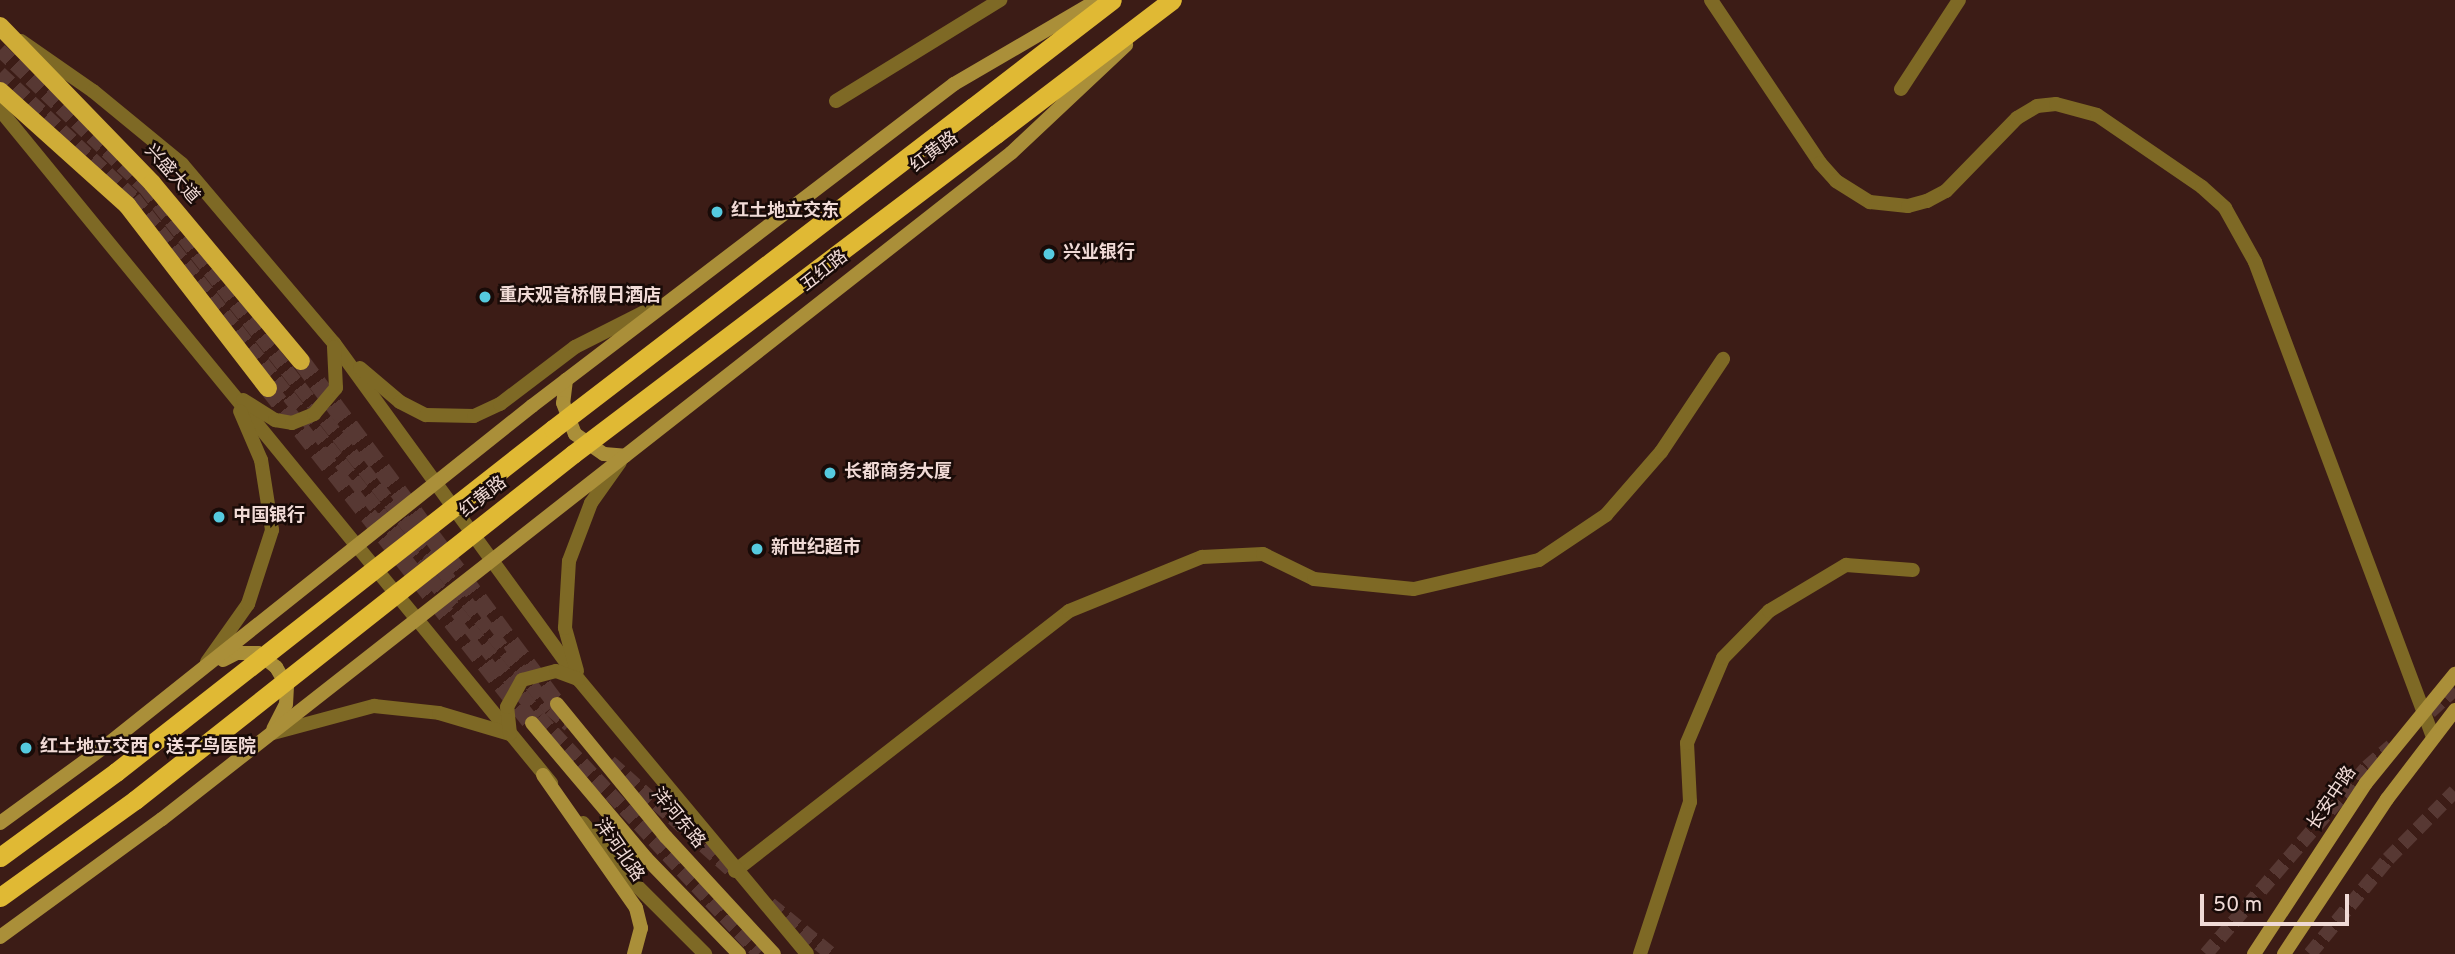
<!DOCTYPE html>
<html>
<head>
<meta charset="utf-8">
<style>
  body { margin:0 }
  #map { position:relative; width:2455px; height:954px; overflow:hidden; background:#3c1c16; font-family:Overpass,"Noto Sans SC",sans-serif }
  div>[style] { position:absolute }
  .secondary-tunnel>* { height:14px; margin-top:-7px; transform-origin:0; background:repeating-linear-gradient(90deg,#573833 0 14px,transparent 0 21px) }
  .primary-tunnel>* { height:18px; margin-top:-9px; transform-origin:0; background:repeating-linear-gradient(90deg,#573833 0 18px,transparent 0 27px) }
  .minor>* { height:14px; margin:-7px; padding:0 7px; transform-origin:7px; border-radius:7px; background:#7e6925 }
  .tertiary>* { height:14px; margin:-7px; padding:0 7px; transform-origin:7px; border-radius:7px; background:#7e6925 }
  .secondary>* { height:14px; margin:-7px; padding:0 7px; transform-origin:7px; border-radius:7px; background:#aa8f39 }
  .primary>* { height:18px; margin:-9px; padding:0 9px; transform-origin:9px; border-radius:9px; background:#cfac37 }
  .trunk>* { height:19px; margin:-9.5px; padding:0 9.5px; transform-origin:9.5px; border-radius:9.5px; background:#e0b934 }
  .trunk-bridge>* { height:19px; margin:-9.5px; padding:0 9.5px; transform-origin:9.5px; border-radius:9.5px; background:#e0b934 }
  .dots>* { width:19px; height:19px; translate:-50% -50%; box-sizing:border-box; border:4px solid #190b08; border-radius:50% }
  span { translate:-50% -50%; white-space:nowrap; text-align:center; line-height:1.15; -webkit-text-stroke:5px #190b08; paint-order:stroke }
  .street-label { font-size:18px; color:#f0dad6 }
  .poi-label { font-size:18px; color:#f0dad6; font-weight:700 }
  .left { translate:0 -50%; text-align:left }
  .scale { position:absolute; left:2200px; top:894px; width:149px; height:32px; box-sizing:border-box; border:4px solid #f0dad6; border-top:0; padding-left:9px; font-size:21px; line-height:24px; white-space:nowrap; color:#f0dad6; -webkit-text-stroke:5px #190b08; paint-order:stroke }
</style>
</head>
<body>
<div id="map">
  <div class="secondary-tunnel">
    <div style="left:0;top:50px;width:200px;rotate:43.6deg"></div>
    <div style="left:145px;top:188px;width:660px;rotate:52.14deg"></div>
    <div style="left:550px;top:709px;width:25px;rotate:40deg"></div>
    <div style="left:0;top:73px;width:183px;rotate:43deg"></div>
    <div style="left:134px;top:198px;width:658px;rotate:52.03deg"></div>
    <div style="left:539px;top:717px;width:323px;rotate:47.1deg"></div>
    <div style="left:2430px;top:712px;width:34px;rotate:-43deg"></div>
    <div style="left:610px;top:762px;width:165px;rotate:41.8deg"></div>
    <div style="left:770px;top:904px;width:79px;rotate:39.3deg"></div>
    <div style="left:2206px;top:954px;width:247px;rotate:-49.3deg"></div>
    <div style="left:2367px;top:767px;width:32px;rotate:-41deg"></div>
    <div style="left:2310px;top:954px;width:123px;rotate:-50.6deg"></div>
    <div style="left:2388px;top:859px;width:95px;rotate:-45.4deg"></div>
  </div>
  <div class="primary-tunnel">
    <div style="left:301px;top:361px;width:428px;rotate:53.3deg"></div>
    <div style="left:268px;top:388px;width:427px;rotate:51.8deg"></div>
  </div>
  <div class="minor">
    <div style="left:1711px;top:0;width:196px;rotate:56.2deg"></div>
    <div style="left:1820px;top:163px;width:24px;rotate:48deg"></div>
    <div style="left:1836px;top:181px;width:40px;rotate:32deg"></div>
    <div style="left:1870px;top:202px;width:38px;rotate:6deg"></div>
    <div style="left:1908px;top:206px;width:20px;rotate:-15deg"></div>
    <div style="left:1927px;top:201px;width:21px;rotate:-28deg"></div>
    <div style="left:1946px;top:191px;width:102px;rotate:-45.8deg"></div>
    <div style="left:2017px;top:118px;width:23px;rotate:-31deg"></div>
    <div style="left:2037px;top:106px;width:19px;rotate:-6deg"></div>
    <div style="left:2056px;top:104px;width:42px;rotate:15deg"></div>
    <div style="left:2097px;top:115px;width:127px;rotate:34.4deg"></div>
    <div style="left:2202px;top:187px;width:31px;rotate:42deg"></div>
    <div style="left:2225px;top:208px;width:62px;rotate:60.9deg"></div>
    <div style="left:2255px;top:262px;width:507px;rotate:69.46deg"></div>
    <div style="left:836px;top:101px;width:193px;rotate:-31.6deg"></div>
    <div style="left:735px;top:871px;width:423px;rotate:-37.9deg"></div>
    <div style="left:1069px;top:611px;width:144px;rotate:-22.1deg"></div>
    <div style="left:1202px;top:557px;width:61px;rotate:-2.8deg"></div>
    <div style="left:1263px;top:554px;width:57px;rotate:26.1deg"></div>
    <div style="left:1314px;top:579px;width:100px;rotate:5.7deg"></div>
    <div style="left:1414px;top:589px;width:128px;rotate:-13.1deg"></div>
    <div style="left:1539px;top:560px;width:81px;rotate:-33.9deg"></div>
    <div style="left:1606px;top:515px;width:84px;rotate:-48.9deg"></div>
    <div style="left:1661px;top:452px;width:112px;rotate:-56.3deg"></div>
    <div style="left:1640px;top:954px;width:160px;rotate:-71.8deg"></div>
    <div style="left:1690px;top:802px;width:59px;rotate:-92.9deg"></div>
    <div style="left:1687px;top:743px;width:92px;rotate:-67deg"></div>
    <div style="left:1723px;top:658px;width:66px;rotate:-45.6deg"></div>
    <div style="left:1769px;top:611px;width:90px;rotate:-30.9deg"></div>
    <div style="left:1846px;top:565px;width:67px;rotate:4.3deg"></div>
  </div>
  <div class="tertiary">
    <div style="left:21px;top:41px;width:88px;rotate:34.8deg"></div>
    <div style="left:93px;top:91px;width:115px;rotate:39.4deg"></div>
    <div style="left:182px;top:164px;width:235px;rotate:49.7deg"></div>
    <div style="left:334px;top:343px;width:417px;rotate:54deg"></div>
    <div style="left:579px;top:680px;width:356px;rotate:50.2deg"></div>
    <div style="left:1901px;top:89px;width:106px;rotate:-56.9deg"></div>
    <div style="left:0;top:110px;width:870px;rotate:50.69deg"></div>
    <div style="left:360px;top:368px;width:52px;rotate:40.4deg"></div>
    <div style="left:400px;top:402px;width:29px;rotate:27deg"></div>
    <div style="left:426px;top:415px;width:48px;rotate:1.2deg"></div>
    <div style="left:474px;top:416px;width:29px;rotate:-25deg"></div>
    <div style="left:500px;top:404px;width:94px;rotate:-37.2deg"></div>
    <div style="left:575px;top:347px;width:91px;rotate:-26.8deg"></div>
    <div style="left:243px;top:400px;width:38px;rotate:32deg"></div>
    <div style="left:275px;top:420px;width:17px;rotate:10deg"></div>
    <div style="left:292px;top:423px;width:24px;rotate:-22deg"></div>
    <div style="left:314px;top:414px;width:34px;rotate:-50deg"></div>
    <div style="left:336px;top:388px;width:41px;rotate:-92.8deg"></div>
    <div style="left:207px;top:662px;width:71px;rotate:-54.7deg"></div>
    <div style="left:248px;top:604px;width:78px;rotate:-72deg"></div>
    <div style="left:272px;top:530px;width:71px;rotate:-98.9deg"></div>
    <div style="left:261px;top:460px;width:53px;rotate:-113.2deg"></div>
    <div style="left:577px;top:671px;width:45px;rotate:-105.6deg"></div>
    <div style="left:565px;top:628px;width:67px;rotate:-86.6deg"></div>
    <div style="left:569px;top:561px;width:62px;rotate:-69.2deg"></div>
    <div style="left:591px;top:503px;width:50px;rotate:-54.7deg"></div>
    <div style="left:273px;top:733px;width:105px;rotate:-15deg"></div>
    <div style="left:374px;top:706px;width:65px;rotate:6.1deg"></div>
    <div style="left:439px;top:713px;width:74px;rotate:16.5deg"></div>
    <div style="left:510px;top:734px;width:27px;rotate:-96deg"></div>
    <div style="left:507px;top:707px;width:31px;rotate:-61deg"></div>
    <div style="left:522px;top:680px;width:35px;rotate:-15deg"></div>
    <div style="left:556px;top:671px;width:23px;rotate:20deg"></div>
    <div style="left:583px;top:823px;width:65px;rotate:50.6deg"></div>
    <div style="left:624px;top:873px;width:115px;rotate:45deg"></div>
  </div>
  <div class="secondary">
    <div style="left:566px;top:380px;width:23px;rotate:97deg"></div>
    <div style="left:563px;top:403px;width:33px;rotate:69deg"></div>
    <div style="left:575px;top:434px;width:35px;rotate:35deg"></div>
    <div style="left:604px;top:454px;width:21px;rotate:5deg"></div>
    <div style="left:223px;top:660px;width:16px;rotate:-27deg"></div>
    <div style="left:237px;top:653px;width:21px"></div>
    <div style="left:258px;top:653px;width:23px;rotate:38deg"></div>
    <div style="left:276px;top:667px;width:22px;rotate:60deg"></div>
    <div style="left:287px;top:686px;width:18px;rotate:93deg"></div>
    <div style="left:286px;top:704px;width:28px;rotate:117deg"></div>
    <div style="left:557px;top:704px;width:172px;rotate:50.7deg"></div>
    <div style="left:666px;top:837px;width:159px;rotate:47.3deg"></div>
    <div style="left:532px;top:723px;width:177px;rotate:49.8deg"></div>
    <div style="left:646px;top:858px;width:134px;rotate:45.9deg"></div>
    <div style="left:543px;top:775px;width:162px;rotate:55deg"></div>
    <div style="left:636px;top:908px;width:21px;rotate:76deg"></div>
    <div style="left:641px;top:928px;width:27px;rotate:105deg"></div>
    <div style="left:0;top:823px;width:127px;rotate:-36.1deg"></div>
    <div style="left:103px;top:748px;width:549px;rotate:-38.56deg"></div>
    <div style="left:532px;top:406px;width:531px;rotate:-37.34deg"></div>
    <div style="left:954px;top:84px;width:167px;rotate:-30.3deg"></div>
    <div style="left:0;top:937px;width:200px;rotate:-36.1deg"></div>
    <div style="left:162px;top:819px;width:1079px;rotate:-38.11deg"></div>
    <div style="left:1011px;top:153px;width:158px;rotate:-43.2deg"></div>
    <div style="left:2254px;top:954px;width:204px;rotate:-56.8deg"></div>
    <div style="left:2366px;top:783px;width:141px;rotate:-50.8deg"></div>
    <div style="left:2284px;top:954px;width:186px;rotate:-56.4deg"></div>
    <div style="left:2387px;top:799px;width:112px;rotate:-52.6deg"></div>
  </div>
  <div class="primary">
    <div style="left:0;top:26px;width:219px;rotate:45.9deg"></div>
    <div style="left:152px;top:183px;width:232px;rotate:50.1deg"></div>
    <div style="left:0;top:91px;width:171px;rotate:41.9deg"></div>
    <div style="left:127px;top:205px;width:231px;rotate:52.4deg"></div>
  </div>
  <div class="trunk">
    <div style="left:973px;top:107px;width:175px;rotate:-37.6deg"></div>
    <div style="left:996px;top:134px;width:221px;rotate:-37.3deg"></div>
  </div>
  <div class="trunk-bridge">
    <div style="left:0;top:857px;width:144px;rotate:-36.2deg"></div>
    <div style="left:116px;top:772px;width:556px;rotate:-38.13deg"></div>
    <div style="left:553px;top:429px;width:529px;rotate:-37.48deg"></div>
    <div style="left:0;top:897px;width:166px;rotate:-35.7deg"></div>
    <div style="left:135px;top:800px;width:558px;rotate:-38.31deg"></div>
    <div style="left:573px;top:454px;width:530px;rotate:-37.11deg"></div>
  </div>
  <div class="dots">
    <div style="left:717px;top:212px;background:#55cadf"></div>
    <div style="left:1049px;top:254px;background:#55cadf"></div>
    <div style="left:485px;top:297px;background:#55cadf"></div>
    <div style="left:830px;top:473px;background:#55cadf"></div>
    <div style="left:219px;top:517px;background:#55cadf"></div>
    <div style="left:757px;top:549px;background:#55cadf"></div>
    <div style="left:26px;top:748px;background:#55cadf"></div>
  </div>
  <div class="street-label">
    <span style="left:935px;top:153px;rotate:-37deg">红黄路</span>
    <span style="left:171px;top:175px;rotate:48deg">兴盛大道</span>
    <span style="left:825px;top:272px;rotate:-38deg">五红路</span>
    <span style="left:484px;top:498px;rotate:-38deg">红黄路</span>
    <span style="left:2333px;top:799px;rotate:-56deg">长安中路</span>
    <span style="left:677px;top:819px;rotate:50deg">洋河东路</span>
    <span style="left:618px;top:851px;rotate:55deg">洋河北路</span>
  </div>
  <div class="poi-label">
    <span class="left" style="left:731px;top:212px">红土地立交东</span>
    <span class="left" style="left:1063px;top:254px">兴业银行</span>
    <span class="left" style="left:499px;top:297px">重庆观音桥假日酒店</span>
    <span class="left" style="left:844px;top:473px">长都商务大厦</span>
    <span class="left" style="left:233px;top:517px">中国银行</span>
    <span class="left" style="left:771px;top:549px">新世纪超市</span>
    <span class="left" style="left:40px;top:748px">红土地立交西‧送子鸟医院</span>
  </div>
  <div class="scale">50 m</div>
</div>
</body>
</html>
